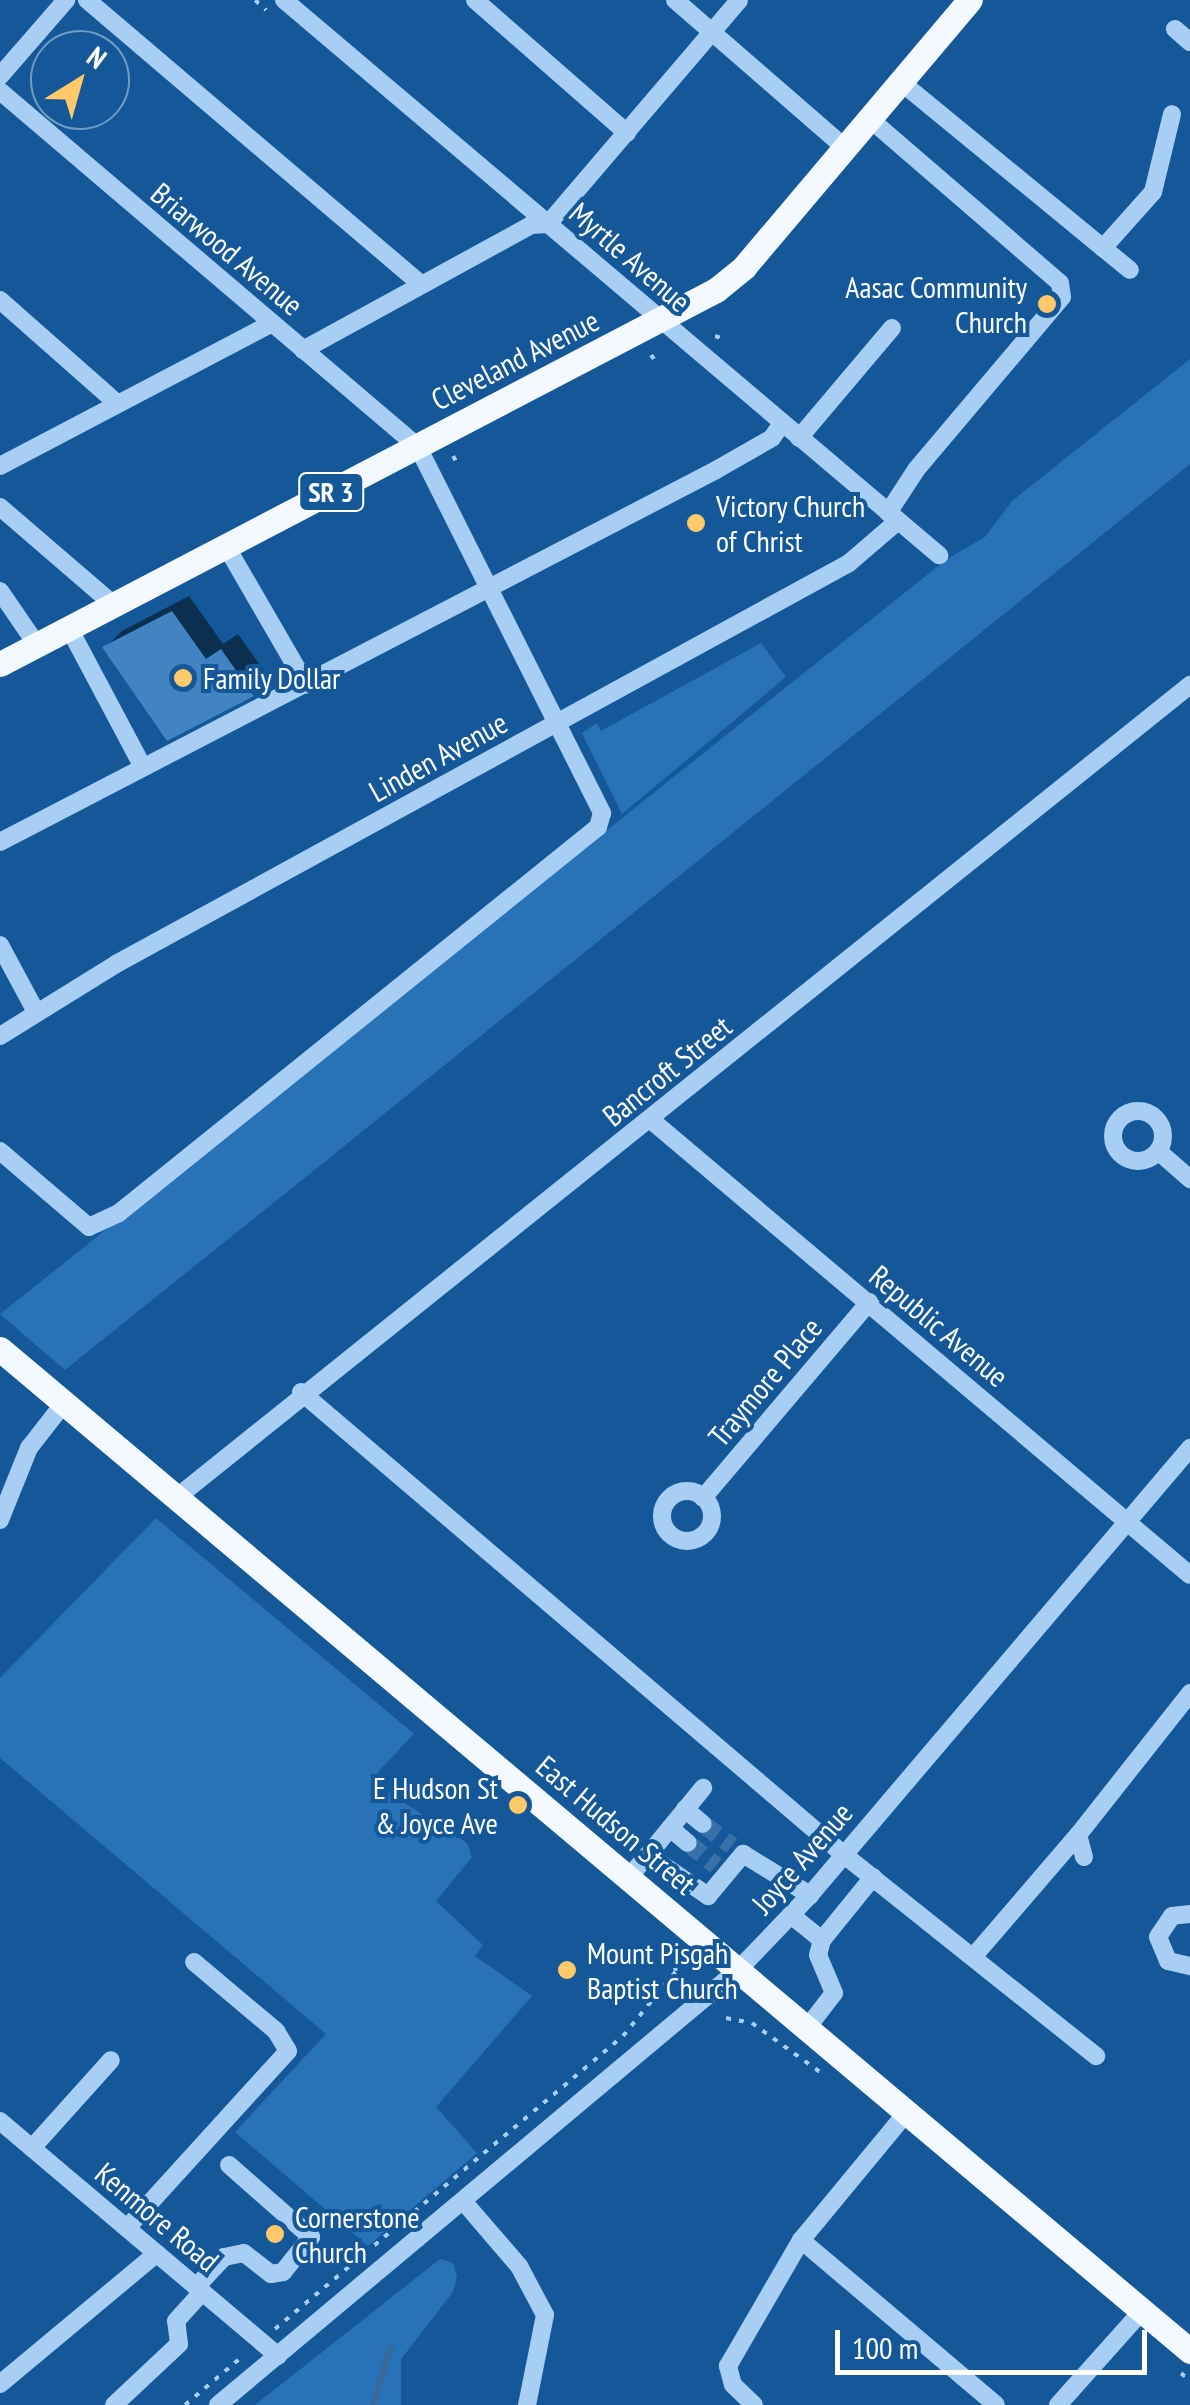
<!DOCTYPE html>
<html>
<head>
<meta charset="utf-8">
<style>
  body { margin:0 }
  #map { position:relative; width:1190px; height:2405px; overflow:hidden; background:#145899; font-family:"PT Sans Narrow",sans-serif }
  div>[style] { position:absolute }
  .green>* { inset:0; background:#2872b7 }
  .shadow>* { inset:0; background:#0007 }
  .stream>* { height:6px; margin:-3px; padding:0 3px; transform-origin:3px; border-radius:3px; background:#386997 }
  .building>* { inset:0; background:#4284c2 }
  .minor-tunnel>* { height:18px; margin-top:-9px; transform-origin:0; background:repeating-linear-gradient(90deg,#3771a8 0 18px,transparent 0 27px) }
  .path>* { height:4px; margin-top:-2px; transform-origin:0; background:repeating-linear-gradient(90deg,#a8cff3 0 5px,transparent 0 13px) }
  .minor>* { height:18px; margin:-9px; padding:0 9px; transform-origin:9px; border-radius:9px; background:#a8cff3 }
  .minor>.ring { margin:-9px; padding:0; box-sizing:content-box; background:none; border:18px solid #a8cff3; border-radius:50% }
  .major>* { height:25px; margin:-12.5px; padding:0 12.5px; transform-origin:12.5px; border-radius:12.5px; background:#f3f9ff }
  .dots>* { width:28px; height:28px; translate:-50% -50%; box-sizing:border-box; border:5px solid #145899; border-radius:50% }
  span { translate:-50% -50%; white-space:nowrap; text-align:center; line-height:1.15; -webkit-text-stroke:8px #145899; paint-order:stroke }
  .shield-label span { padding:2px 8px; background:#145899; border:2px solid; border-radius:8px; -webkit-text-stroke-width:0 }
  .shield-label { font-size:28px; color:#fff; font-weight:700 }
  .street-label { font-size:30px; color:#fff }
  .poi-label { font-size:30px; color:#fff }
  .right { translate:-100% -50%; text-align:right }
  .left { translate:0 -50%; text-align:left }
  .north { position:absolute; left:30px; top:30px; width:100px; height:100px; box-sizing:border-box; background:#145899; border:2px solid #729bc2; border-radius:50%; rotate:37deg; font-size:28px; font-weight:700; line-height:40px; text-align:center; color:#fff }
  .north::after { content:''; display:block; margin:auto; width:35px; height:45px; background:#ffc969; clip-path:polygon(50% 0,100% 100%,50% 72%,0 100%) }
  .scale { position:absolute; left:835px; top:2330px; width:312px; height:45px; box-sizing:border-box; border:5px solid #fff; border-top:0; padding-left:12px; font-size:30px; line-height:35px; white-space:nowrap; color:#fff; -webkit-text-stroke:8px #145899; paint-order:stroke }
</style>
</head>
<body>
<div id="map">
  <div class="green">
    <div style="clip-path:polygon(1190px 359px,1190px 464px,343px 1147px,65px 1370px,0 1314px,947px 559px,985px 537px,1012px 501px)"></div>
    <div style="clip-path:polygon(761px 643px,786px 677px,622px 814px,582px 733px,597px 723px,601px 731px)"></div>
    <div style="clip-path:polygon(156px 1518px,414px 1734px,377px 1773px,375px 1784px,467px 1843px,472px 1857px,436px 1901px,483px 1945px,475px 1956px,532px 1996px,436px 2107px,477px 2153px,368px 2246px,235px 2132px,326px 2034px,0 1758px,0 1678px)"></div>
    <div style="clip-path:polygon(440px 2259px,453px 2263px,457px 2276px,453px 2292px,401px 2359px,401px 2405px,255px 2405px)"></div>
  </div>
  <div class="shadow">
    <div style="clip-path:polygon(189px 596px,223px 644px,238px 634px,269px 678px,253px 694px,168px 738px,106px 647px,122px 631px)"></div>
  </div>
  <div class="stream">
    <div style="left:373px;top:2405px;width:60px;rotate:-72.5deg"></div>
  </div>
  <div class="building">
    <div style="clip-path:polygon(172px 611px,206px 659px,221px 649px,254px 696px,167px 741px,102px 647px)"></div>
  </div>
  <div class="minor-tunnel">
    <div style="left:703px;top:1824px;width:36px;rotate:37deg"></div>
    <div style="left:688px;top:1843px;width:36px;rotate:39deg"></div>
  </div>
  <div class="path">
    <div style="left:255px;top:0;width:15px;rotate:42deg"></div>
    <div style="left:715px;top:336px;width:6px;rotate:18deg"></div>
    <div style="left:651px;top:355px;width:5px;rotate:53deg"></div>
    <div style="left:453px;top:456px;width:6px;rotate:59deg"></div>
    <div style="left:726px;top:2018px;width:26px;rotate:11deg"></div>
    <div style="left:752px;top:2023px;width:84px;rotate:35.8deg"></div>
    <div style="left:275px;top:2329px;width:455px;rotate:-40.1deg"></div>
    <div style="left:623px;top:2036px;width:84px;rotate:-50.8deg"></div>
    <div style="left:676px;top:1971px;width:30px;rotate:-107deg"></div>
    <div style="left:1181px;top:2373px;width:12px;rotate:42deg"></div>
    <div style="left:185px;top:2405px;width:77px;rotate:-40.3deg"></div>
  </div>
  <div class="minor">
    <div style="left:87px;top:0;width:438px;rotate:40.4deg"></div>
    <div style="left:284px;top:0;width:859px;rotate:40.28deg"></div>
    <div style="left:475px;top:0;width:202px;rotate:41.2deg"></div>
    <div style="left:675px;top:0;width:225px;rotate:41deg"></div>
    <div style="left:1175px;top:29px;width:20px;rotate:41deg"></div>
    <div style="left:0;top:76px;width:101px;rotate:-49deg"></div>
    <div style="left:901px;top:82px;width:296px;rotate:39.4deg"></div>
    <div style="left:0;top:91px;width:549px;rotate:40.42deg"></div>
    <div style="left:418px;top:447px;width:410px;rotate:63.3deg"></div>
    <div style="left:602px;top:813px;width:15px;rotate:106deg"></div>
    <div style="left:598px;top:827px;width:615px;rotate:141.14deg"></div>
    <div style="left:119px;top:1213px;width:33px;rotate:155deg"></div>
    <div style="left:89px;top:1227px;width:117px;rotate:-139.5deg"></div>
    <div style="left:870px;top:119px;width:251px;rotate:40.8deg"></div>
    <div style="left:1060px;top:283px;width:14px;rotate:82deg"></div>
    <div style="left:1062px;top:297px;width:226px;rotate:130.2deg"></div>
    <div style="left:916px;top:470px;width:51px;rotate:123.1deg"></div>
    <div style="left:1103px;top:248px;width:75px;rotate:-48.2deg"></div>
    <div style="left:1153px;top:192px;width:80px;rotate:-76.3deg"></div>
    <div style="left:0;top:300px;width:156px;rotate:41.4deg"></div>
    <div style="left:303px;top:350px;width:260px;rotate:-28.7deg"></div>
    <div style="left:531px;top:225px;width:17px;rotate:-3deg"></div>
    <div style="left:548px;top:224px;width:294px;rotate:-49.5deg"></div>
    <div style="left:799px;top:438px;width:144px;rotate:-49.8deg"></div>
    <div style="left:0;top:466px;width:307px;rotate:-27.7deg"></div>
    <div style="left:0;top:507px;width:150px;rotate:40.7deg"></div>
    <div style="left:226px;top:546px;width:160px;rotate:59.9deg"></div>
    <div style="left:0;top:591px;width:65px;rotate:55.6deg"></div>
    <div style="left:69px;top:628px;width:157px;rotate:62deg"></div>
    <div style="left:0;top:842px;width:807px;rotate:-27.45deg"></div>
    <div style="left:716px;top:470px;width:64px;rotate:-29.7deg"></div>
    <div style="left:772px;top:438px;width:18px;rotate:-56deg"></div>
    <div style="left:0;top:945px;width:74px;rotate:61.7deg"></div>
    <div style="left:0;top:1036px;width:137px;rotate:-31.8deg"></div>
    <div style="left:116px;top:964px;width:836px;rotate:-28.68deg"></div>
    <div style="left:849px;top:563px;width:65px;rotate:-40.6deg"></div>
    <div class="ring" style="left:1113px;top:1111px;width:32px;height:32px"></div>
    <div style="left:651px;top:1120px;width:705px;rotate:40.17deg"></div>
    <div style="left:1158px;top:1151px;width:43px;rotate:41.2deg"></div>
    <div style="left:301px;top:1392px;width:712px;rotate:40.44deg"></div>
    <div style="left:843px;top:1854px;width:324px;rotate:38.6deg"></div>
    <div class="ring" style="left:662px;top:1491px;width:32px;height:32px"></div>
    <div style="left:176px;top:1498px;width:1300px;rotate:-38.72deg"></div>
    <div style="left:703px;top:1498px;width:257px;rotate:-49.7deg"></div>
    <div style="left:0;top:1520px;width:78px;rotate:-68.1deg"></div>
    <div style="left:29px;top:1448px;width:57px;rotate:-52.1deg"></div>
    <div style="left:685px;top:1809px;width:23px;rotate:40deg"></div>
    <div style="left:670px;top:1828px;width:23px;rotate:40deg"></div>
    <div style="left:648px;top:1855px;width:87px;rotate:-50.6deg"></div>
    <div style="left:1084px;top:1857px;width:23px;rotate:-105deg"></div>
    <div style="left:1078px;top:1835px;width:181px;rotate:-51.7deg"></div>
    <div style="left:628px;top:1878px;width:30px;rotate:-49deg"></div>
    <div style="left:648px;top:1855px;width:73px;rotate:34.3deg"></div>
    <div style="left:708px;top:1896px;width:55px;rotate:-50.2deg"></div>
    <div style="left:743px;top:1854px;width:79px;rotate:31.5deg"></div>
    <div style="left:1190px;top:1914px;width:18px;rotate:174deg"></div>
    <div style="left:1172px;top:1916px;width:25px;rotate:124deg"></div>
    <div style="left:1158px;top:1937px;width:26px;rotate:67deg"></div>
    <div style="left:1168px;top:1961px;width:23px;rotate:13deg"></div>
    <div style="left:791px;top:1915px;width:40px;rotate:39deg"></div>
    <div style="left:822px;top:1940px;width:81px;rotate:-51deg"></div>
    <div style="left:973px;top:1957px;width:161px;rotate:-49.3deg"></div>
    <div style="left:807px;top:2028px;width:44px;rotate:-52.4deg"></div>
    <div style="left:834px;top:1993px;width:41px;rotate:-112.8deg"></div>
    <div style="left:818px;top:1955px;width:16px;rotate:-75deg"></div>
    <div style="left:907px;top:2112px;width:166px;rotate:129.6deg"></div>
    <div style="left:801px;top:2240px;width:255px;rotate:40.2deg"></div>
    <div style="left:0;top:2121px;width:364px;rotate:40.2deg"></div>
    <div style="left:32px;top:2148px;width:118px;rotate:-48.1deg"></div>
    <div style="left:463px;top:2201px;width:86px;rotate:49.3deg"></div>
    <div style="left:519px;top:2266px;width:55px;rotate:62deg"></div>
    <div style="left:545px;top:2315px;width:92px;rotate:101.3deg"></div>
    <div style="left:127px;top:2228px;width:239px;rotate:-47.7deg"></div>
    <div style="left:288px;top:2051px;width:23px;rotate:-121deg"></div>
    <div style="left:276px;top:2031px;width:107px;rotate:-139.9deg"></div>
    <div style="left:196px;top:2287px;width:41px;rotate:-47deg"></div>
    <div style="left:224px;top:2257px;width:20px;rotate:-11deg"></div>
    <div style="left:244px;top:2253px;width:34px;rotate:38deg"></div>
    <div style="left:271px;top:2274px;width:12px;rotate:-9deg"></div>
    <div style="left:283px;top:2272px;width:45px;rotate:-51.3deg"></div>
    <div style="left:311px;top:2237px;width:109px;rotate:-138.7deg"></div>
    <div style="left:0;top:2384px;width:204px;rotate:-39.8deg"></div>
    <div style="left:114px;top:2405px;width:89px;rotate:-43.2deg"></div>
    <div style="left:179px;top:2344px;width:23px;rotate:-97deg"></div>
    <div style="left:176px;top:2321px;width:39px;rotate:-48deg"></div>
    <div style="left:218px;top:2405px;width:678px;rotate:-39.91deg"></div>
    <div style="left:738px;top:1970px;width:104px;rotate:-46.2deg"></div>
    <div style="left:810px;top:1895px;width:587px;rotate:-49.63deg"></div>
    <div style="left:754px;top:2405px;width:29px;rotate:-136deg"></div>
    <div style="left:733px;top:2385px;width:20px;rotate:-105deg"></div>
    <div style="left:728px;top:2366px;width:146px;rotate:-59.9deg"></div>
    <div style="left:1058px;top:2405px;width:126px;rotate:-48.2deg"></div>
  </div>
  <div class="major">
    <div style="left:0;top:664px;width:808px;rotate:-27.58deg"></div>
    <div style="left:716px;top:290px;width:36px;rotate:-39deg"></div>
    <div style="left:744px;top:267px;width:350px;rotate:-49.8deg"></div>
    <div style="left:0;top:1349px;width:1556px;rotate:40.1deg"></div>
  </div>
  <div class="dots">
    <div style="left:1047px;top:304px;background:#ffc969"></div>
    <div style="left:696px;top:523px;background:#ffc969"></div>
    <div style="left:183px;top:678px;background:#ffc969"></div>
    <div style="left:518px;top:1805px;background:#ffc969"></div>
    <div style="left:567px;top:1970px;background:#ffc969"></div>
    <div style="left:275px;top:2234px;background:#ffc969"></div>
  </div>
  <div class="shield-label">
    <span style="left:331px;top:492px">SR 3</span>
  </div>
  <div class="street-label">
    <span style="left:227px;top:249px;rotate:40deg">Briarwood Avenue</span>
    <span style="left:630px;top:257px;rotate:41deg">Myrtle Avenue</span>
    <span style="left:515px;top:360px;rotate:-27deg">Cleveland Avenue</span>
    <span style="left:438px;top:757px;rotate:-29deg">Linden Avenue</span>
    <span style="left:667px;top:1071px;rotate:-39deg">Bancroft Street</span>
    <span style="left:939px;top:1326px;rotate:40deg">Republic Avenue</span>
    <span style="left:765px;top:1382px;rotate:-50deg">Traymore Place</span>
    <span style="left:616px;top:1825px;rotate:40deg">East Hudson Street</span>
    <span style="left:802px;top:1858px;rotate:-49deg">Joyce Avenue</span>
    <span style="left:157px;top:2217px;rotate:40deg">Kenmore Road</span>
  </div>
  <div class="poi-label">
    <span class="right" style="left:1027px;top:304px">Aasac Community<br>Church</span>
    <span class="left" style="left:716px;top:523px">Victory Church<br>of Christ</span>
    <span class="left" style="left:203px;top:678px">Family Dollar</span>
    <span class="right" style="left:498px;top:1805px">E Hudson St<br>&amp; Joyce Ave</span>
    <span class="left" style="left:587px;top:1970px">Mount Pisgah<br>Baptist Church</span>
    <span class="left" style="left:295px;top:2234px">Cornerstone<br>Church</span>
  </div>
  <div class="north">N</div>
  <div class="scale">100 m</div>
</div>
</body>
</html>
